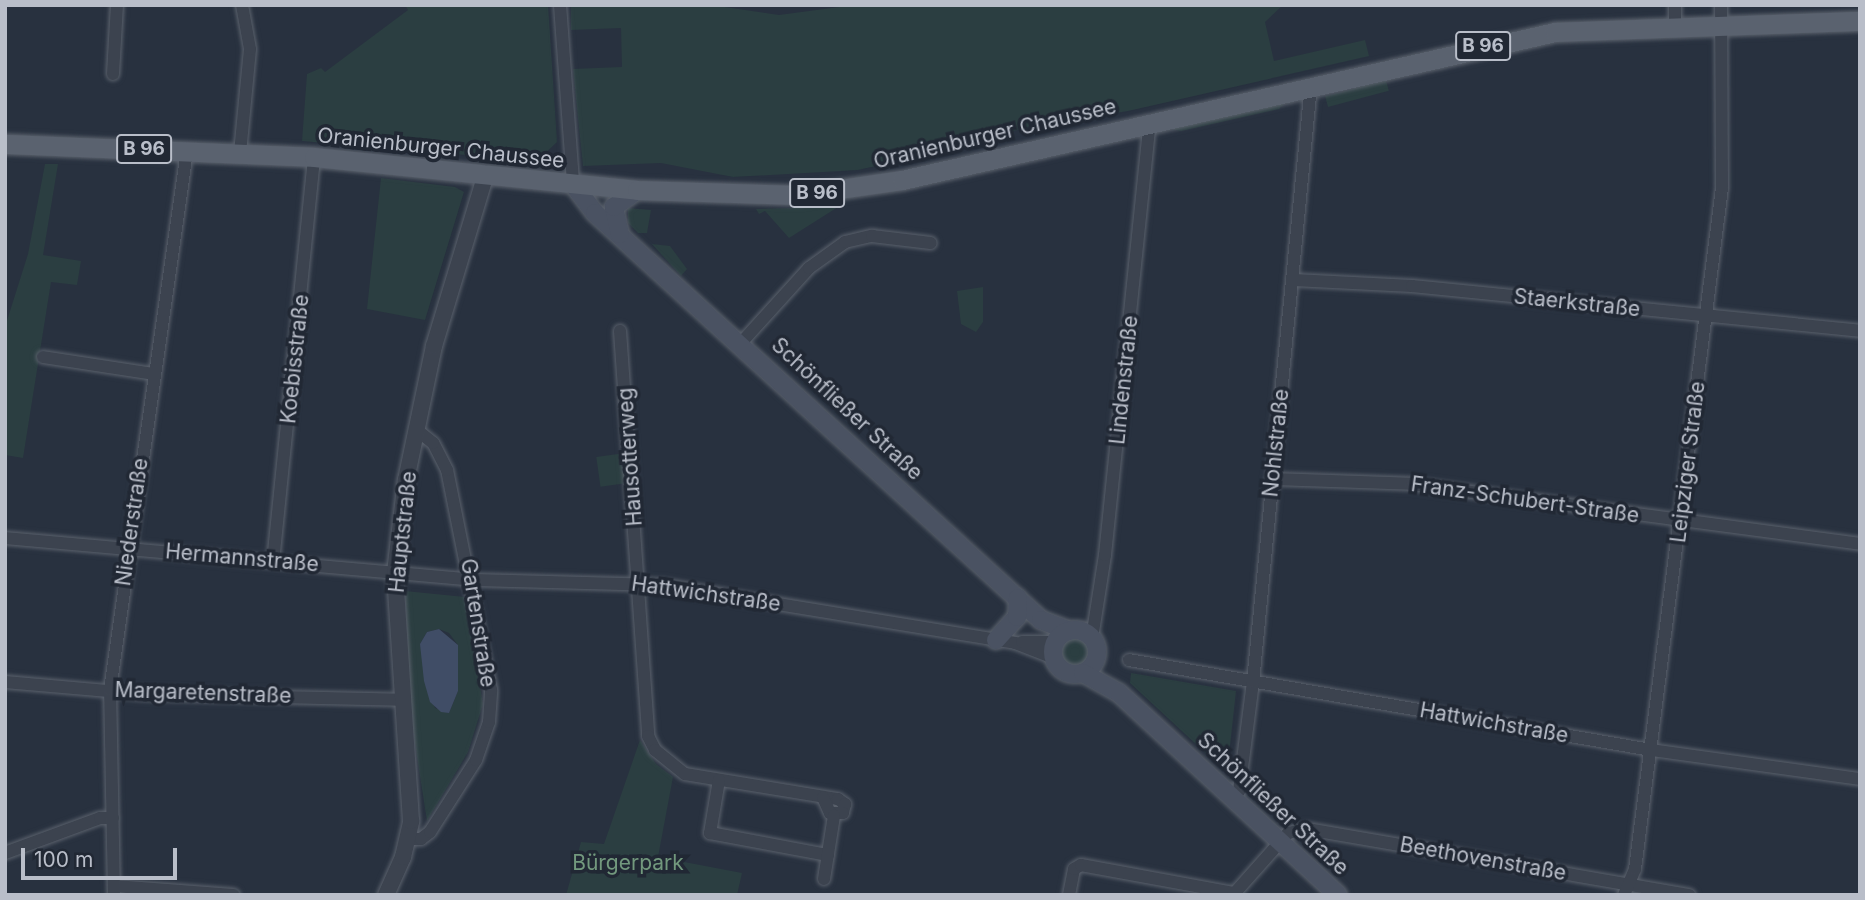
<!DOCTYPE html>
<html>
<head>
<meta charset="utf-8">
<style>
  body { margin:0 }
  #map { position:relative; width:1865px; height:900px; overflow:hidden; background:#28313f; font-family:Inter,sans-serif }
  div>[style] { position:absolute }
  .green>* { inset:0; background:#2b3e41; transform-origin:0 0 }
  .round { border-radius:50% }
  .water>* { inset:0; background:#404d66 }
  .roads { filter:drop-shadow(0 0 2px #5a616c) drop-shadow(0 0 2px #5a616c) }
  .minor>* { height:12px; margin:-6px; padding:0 6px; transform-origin:6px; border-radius:6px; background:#3c434f }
  .tertiary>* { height:16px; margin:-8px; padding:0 8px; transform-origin:8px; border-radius:8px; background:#3c434f }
  .secondary>* { height:18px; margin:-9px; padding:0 9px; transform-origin:9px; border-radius:9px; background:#4a5262 }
  .secondary>.ring { margin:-9px; padding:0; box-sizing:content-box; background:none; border:18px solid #4a5262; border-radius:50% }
  .primary>* { height:19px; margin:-9.5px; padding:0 9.5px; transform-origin:9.5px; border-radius:9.5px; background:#5a626f }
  span { translate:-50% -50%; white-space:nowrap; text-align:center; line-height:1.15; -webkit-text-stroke:7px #212834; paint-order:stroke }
  .shield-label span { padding:2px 5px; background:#212834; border:2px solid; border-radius:5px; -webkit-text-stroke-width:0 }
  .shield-label { font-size:19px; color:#b9bec9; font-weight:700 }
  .street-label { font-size:21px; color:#b9bec9 }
  .park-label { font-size:21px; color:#72987d }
  .frame { position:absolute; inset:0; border:7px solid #b9bec9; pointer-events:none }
  .scale { position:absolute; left:21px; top:848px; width:156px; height:32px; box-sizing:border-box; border:4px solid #b9bec9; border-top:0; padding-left:9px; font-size:21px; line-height:24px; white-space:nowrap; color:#b9bec9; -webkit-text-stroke:5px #212834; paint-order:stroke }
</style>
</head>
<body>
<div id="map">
  <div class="green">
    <div style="clip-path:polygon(405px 5px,548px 5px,557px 142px,537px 161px,302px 141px,307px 74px,321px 68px,325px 72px,408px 10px)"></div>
    <div style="clip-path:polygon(571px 5px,711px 5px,779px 15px,854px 5px,1283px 5px,1265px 22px,1274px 61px,1365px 40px,1369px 56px,1128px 111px,1030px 126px,966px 146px,858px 170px,733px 177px,661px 163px,583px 166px,573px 69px,622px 67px,621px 28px,571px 30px)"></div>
    <div style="left:1386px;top:80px;width:11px;height:63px;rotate:75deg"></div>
    <div style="clip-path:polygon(1293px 94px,1279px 109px,1181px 131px,1162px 127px)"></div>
    <div style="clip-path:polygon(45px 164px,58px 164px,43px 255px,81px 261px,77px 285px,51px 282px,23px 458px,5px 455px,5px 327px,28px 254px)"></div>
    <div style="clip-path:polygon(381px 178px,455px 187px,464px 192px,425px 320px,367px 309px)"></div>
    <div style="clip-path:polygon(838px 207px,789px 238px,765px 211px,759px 214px,756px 209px)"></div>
    <div style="clip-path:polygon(628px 208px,651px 210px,647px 233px,638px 233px,628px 223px)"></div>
    <div style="clip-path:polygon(652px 244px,670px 246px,687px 269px,681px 276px)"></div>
    <div style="clip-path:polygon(983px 287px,983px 322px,976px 332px,961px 324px,957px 291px)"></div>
    <div style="left:625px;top:453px;width:30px;height:29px;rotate:82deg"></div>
    <div style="clip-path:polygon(evenodd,405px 591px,465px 597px,483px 704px,468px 752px,427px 821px,412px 724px,405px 591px,439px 629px,449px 633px,458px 645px,458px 691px,449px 713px,435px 708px,420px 644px,427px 632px,439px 629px)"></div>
    <div class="round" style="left:1058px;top:635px;width:34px;height:34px"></div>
    <div style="clip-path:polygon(1131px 673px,1236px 691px,1227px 773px,1130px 683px)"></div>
    <div style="clip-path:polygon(640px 740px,656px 764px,673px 777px,658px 857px,742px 873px,737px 895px,566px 895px,581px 842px,604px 844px)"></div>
  </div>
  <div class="water">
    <div style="clip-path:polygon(439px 629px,458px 645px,458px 691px,449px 713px,441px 712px,430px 702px,424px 681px,420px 644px,427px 632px)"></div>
  </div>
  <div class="roads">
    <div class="minor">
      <div style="left:560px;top:5px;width:179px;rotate:85.8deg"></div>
      <div style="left:1675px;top:27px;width:22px;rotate:-90deg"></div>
      <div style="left:113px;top:74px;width:69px;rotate:-86.7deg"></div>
      <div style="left:240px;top:153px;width:104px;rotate:-84.5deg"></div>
      <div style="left:250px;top:49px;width:45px;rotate:-100.3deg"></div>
      <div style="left:1294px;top:280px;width:118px;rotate:2.9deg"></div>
      <div style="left:1412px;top:286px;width:450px;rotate:5.7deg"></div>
      <div style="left:620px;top:331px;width:406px;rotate:86deg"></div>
      <div style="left:648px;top:736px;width:16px;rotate:63deg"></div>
      <div style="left:655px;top:750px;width:38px;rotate:39deg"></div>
      <div style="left:685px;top:774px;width:155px;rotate:9.3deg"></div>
      <div style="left:838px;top:799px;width:9px;rotate:36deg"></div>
      <div style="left:845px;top:804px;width:9px;rotate:103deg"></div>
      <div style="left:843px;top:813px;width:13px;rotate:180deg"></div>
      <div style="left:830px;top:813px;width:17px;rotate:-114deg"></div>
      <div style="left:741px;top:343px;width:101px;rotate:-47.8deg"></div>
      <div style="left:809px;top:268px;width:44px;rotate:-35.8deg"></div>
      <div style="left:845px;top:242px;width:28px;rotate:-13deg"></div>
      <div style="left:872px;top:236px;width:59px;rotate:6.8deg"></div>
      <div style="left:43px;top:357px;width:112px;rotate:8.7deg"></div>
      <div style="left:1272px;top:479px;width:140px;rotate:2deg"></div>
      <div style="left:1412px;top:484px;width:452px;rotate:7.6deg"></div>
      <div style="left:5px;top:538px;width:469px;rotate:5.1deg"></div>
      <div style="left:472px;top:580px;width:190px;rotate:1.5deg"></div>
      <div style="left:662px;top:585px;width:358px;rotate:9.3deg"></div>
      <div style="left:1015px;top:643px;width:40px;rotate:21deg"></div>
      <div style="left:273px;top:562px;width:407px;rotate:-84.2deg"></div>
      <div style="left:1092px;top:638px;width:84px;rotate:-81.1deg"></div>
      <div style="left:1105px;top:555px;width:436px;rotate:-84.1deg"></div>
      <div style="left:1022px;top:642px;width:32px"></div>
      <div style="left:1129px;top:660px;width:530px;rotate:9.78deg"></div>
      <div style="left:1651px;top:750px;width:211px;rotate:7.9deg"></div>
      <div style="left:5px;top:682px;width:139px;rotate:5deg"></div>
      <div style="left:143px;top:694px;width:258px;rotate:1.3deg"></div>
      <div style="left:719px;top:780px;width:54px;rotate:99.6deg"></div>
      <div style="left:710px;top:833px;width:120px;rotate:10.6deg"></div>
      <div style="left:1233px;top:799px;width:10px;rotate:-53deg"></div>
      <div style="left:1239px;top:791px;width:110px;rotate:-82.7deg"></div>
      <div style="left:1253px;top:682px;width:600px;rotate:-84.45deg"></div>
      <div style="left:408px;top:839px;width:13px"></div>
      <div style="left:421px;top:839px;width:11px;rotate:-38deg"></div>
      <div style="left:430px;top:832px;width:85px;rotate:-57.4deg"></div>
      <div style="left:476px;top:760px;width:40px;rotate:-71.1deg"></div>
      <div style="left:489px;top:722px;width:32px;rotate:-86deg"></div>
      <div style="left:491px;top:690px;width:224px;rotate:-101.3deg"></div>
      <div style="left:447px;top:470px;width:30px;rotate:-117deg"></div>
      <div style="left:433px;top:443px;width:22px;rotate:-141deg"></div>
      <div style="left:5px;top:853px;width:101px;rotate:-20.2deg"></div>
      <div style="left:100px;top:818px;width:13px"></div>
      <div style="left:824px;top:879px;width:64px;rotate:-81deg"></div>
      <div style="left:114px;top:886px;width:120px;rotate:4.3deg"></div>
      <div style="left:114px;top:895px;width:205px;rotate:-91.1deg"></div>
      <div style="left:110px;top:690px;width:544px;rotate:-81.87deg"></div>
      <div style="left:1069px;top:895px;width:26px;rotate:-79deg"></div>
      <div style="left:1074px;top:869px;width:8px;rotate:-30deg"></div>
      <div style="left:1081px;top:865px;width:156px;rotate:10.4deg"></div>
      <div style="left:1233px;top:895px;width:83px;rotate:-48.4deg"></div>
      <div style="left:1288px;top:833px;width:19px;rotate:-12deg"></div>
      <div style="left:1307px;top:829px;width:388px;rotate:9.8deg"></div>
      <div style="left:1624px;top:895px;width:28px;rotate:-67deg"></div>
      <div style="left:1635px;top:869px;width:687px;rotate:-82.72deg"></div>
      <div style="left:1722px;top:188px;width:183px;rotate:-90.3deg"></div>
    </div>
    <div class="tertiary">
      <div style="left:386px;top:895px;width:42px;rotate:-65.9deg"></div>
      <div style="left:403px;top:857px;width:37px;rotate:-77deg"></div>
      <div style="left:411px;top:821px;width:249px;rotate:-93.7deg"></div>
      <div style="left:395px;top:573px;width:94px;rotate:-83.3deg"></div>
      <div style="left:406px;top:480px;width:137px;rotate:-78.2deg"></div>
      <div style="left:434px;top:346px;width:180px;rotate:-73.2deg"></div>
    </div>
    <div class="secondary">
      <div style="left:573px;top:184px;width:36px;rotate:53deg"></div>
      <div style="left:595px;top:213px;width:604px;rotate:42.38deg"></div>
      <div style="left:1041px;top:620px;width:30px;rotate:21deg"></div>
      <div style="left:620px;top:234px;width:28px;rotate:-103deg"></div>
      <div style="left:614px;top:207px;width:29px;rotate:-36deg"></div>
      <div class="ring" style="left:1053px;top:630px;width:26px;height:26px"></div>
      <div style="left:996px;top:640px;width:31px;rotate:-48deg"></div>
      <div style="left:1017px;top:617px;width:19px;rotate:-87deg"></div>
      <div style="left:1083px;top:673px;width:41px;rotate:29.1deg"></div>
      <div style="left:1119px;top:693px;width:298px;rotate:42.7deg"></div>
    </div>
    <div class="primary">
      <div style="left:5px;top:144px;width:309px;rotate:2.4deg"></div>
      <div style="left:314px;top:157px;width:325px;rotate:5.8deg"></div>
      <div style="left:637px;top:190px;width:161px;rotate:1.8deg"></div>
      <div style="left:798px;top:195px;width:105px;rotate:-8.2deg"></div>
      <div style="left:902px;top:180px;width:670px;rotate:-12.77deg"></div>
      <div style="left:1555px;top:32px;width:305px;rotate:-2.1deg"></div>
    </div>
  </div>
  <div class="shield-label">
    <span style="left:1483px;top:46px">B 96</span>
    <span style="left:144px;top:149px">B 96</span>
    <span style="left:817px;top:193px">B 96</span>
  </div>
  <div class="street-label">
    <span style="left:995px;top:134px;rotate:-13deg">Oranienburger Chaussee</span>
    <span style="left:441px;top:148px;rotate:6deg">Oranienburger Chaussee</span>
    <span style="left:1577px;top:303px;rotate:6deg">Staerkstraße</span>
    <span style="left:295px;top:359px;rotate:-84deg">Koebisstraße</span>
    <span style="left:1124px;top:380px;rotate:-84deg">Lindenstraße</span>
    <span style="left:847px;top:409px;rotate:43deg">Schönfließer Straße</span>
    <span style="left:1276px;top:443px;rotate:-84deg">Nohlstraße</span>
    <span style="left:630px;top:457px;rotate:-94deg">Hausotterweg</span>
    <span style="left:1688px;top:462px;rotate:-83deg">Leipziger Straße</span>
    <span style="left:1525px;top:500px;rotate:8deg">Franz-Schubert-Straße</span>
    <span style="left:132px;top:522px;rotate:-82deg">Niederstraße</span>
    <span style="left:403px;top:532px;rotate:-84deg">Hauptstraße</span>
    <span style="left:242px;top:558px;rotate:5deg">Hermannstraße</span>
    <span style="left:706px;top:594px;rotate:8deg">Hattwichstraße</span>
    <span style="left:478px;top:623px;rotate:81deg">Gartenstraße</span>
    <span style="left:203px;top:693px;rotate:2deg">Margaretenstraße</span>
    <span style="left:1494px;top:723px;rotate:10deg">Hattwichstraße</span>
    <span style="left:1273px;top:804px;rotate:43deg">Schönfließer Straße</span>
    <span style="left:1483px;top:859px;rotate:10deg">Beethovenstraße</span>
  </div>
  <div class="park-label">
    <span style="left:628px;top:863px">Bürgerpark</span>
  </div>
  <div class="frame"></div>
  <div class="scale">100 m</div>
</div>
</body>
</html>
